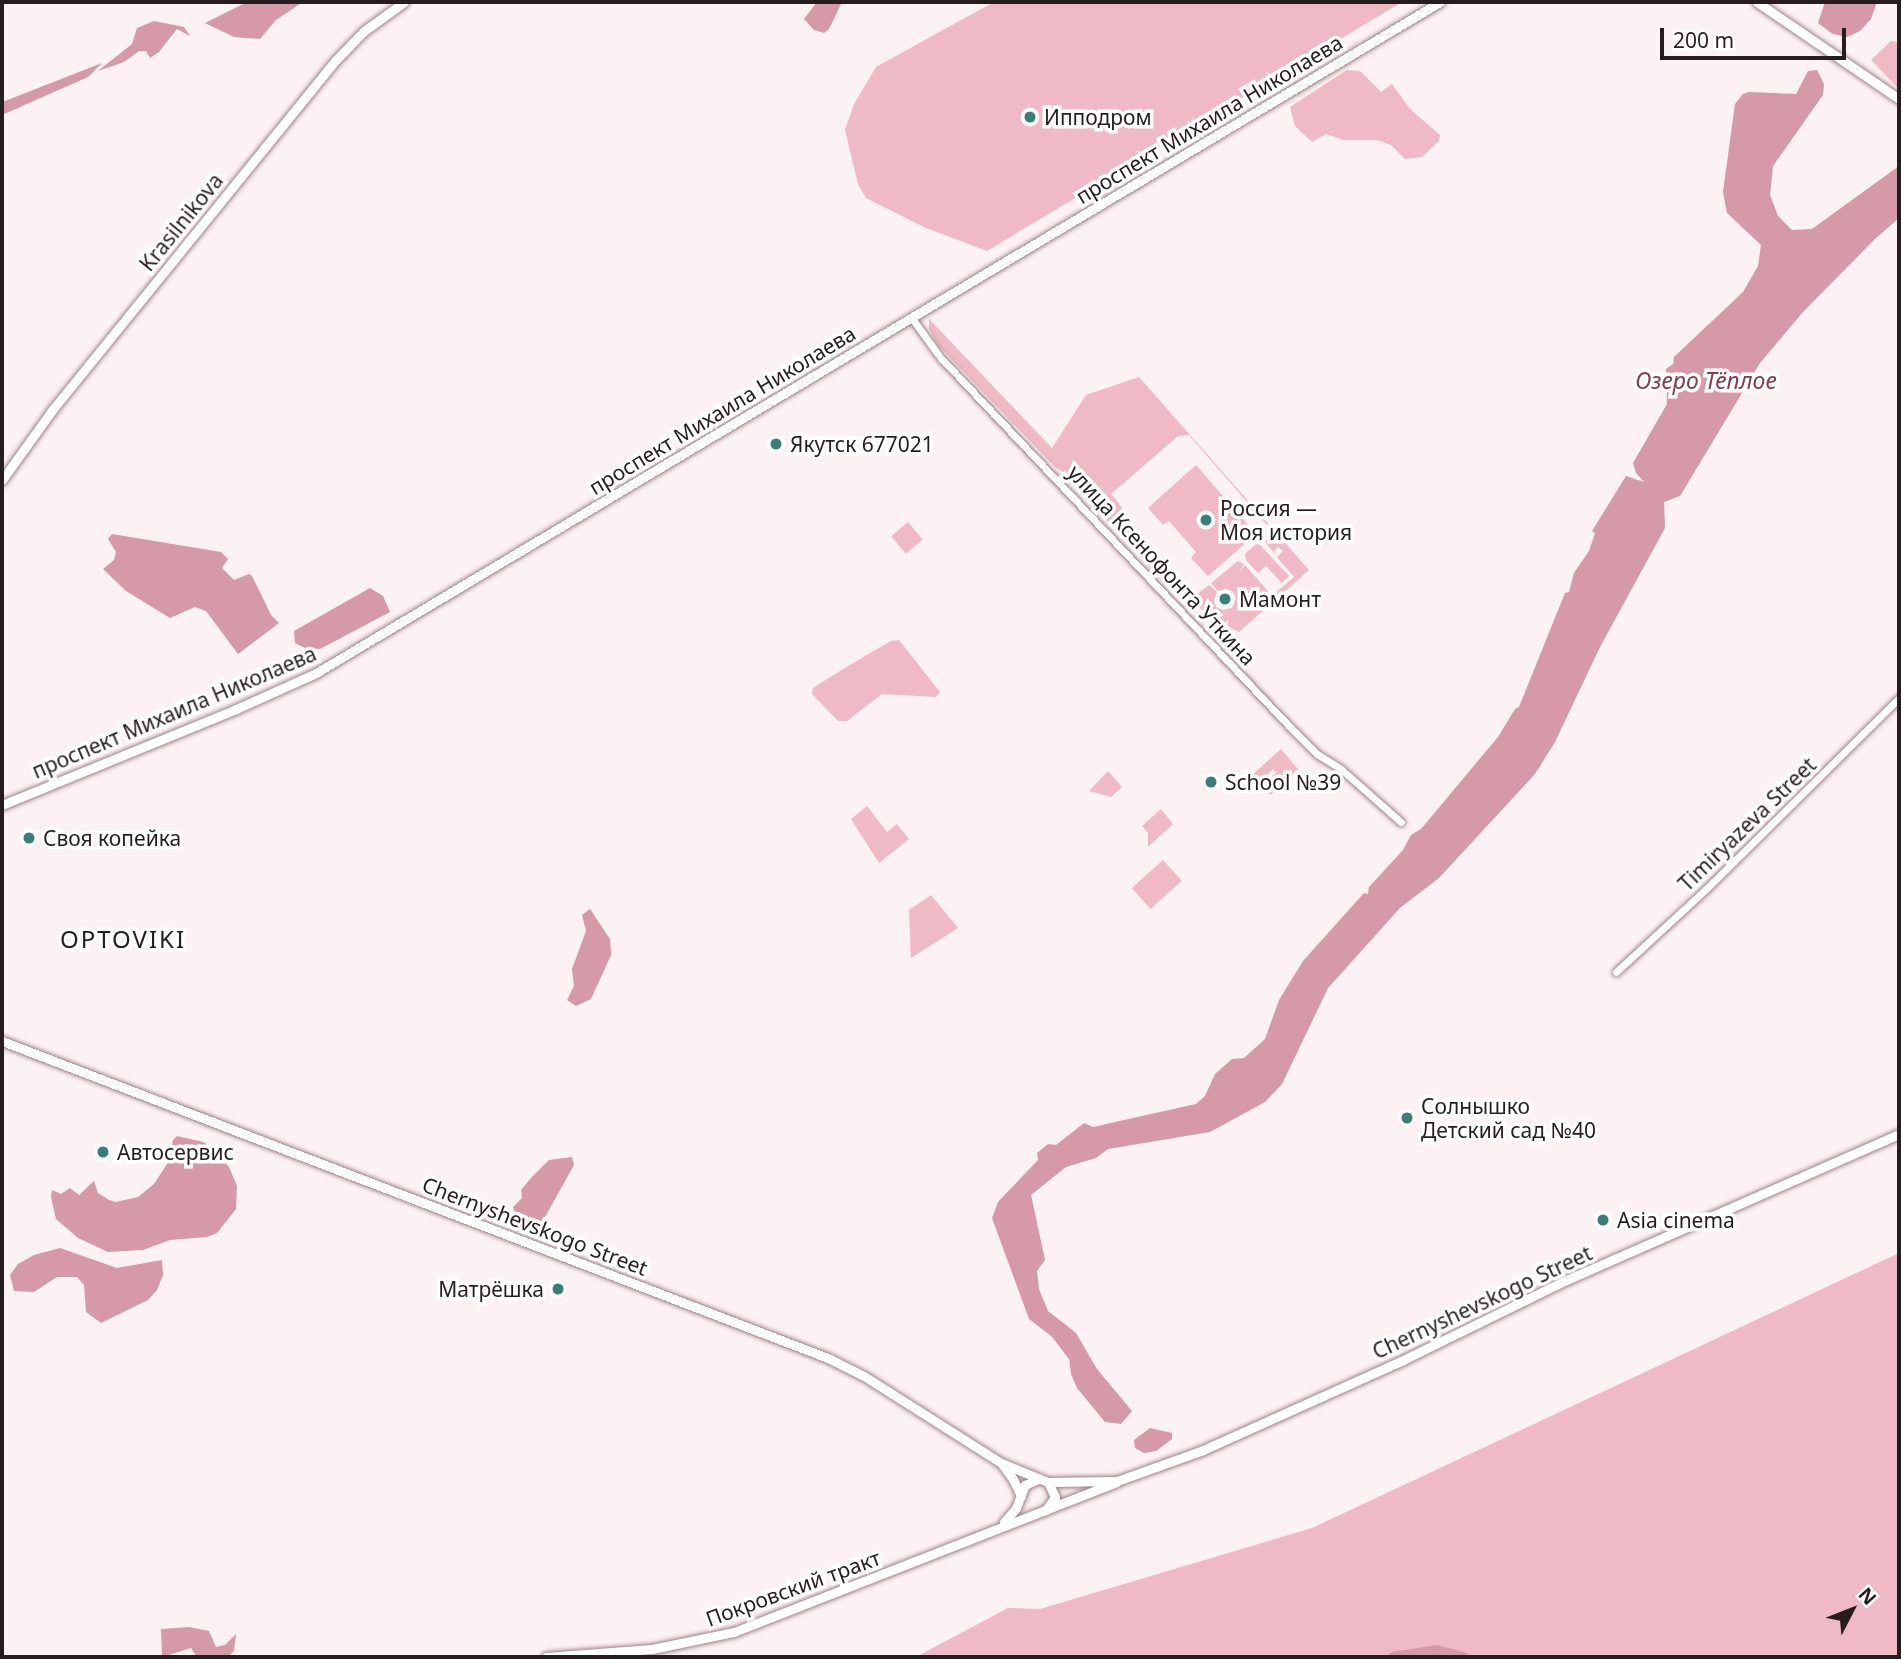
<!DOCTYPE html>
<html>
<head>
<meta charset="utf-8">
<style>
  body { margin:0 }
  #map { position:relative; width:1901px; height:1659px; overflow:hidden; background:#fcf1f3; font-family:"Noto Sans",sans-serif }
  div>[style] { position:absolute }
  .green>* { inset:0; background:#efb9c5; transform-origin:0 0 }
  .water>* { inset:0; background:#d699a7 }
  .canal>* { height:6px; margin:-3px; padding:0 3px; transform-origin:3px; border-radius:3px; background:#d699a7 }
  .river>* { height:10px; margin:-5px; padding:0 5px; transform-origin:5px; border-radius:5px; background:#d699a7 }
  .roads { filter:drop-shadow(0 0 2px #9d8489) drop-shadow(0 0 2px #9d8489) }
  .minor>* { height:7px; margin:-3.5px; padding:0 3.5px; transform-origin:3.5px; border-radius:3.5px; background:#fff }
  .major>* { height:9px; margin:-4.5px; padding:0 4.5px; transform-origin:4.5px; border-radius:4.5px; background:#fff }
  .dots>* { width:19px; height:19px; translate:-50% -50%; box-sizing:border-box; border:4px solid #fff; border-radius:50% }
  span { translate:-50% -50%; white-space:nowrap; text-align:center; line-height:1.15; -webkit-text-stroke:7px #fff; paint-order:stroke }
  .poi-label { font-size:21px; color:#271d1f }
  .left { translate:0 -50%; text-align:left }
  .right { translate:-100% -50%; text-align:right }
  .street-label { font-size:21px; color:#271d1f }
  .water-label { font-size:23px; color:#83394e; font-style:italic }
  .quarter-label { font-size:24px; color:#271d1f; letter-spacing:2px }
  .frame { position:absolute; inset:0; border:4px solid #271d1f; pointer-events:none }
  .north { position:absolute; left:1817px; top:1575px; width:70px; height:70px; -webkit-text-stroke:5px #fff; paint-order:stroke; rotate:48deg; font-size:19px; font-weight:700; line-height:28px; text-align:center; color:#271d1f }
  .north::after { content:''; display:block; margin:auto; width:24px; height:32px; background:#271d1f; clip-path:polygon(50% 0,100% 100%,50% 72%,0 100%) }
  .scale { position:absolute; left:1660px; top:28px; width:186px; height:32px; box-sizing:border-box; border:4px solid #271d1f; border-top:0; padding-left:9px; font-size:21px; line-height:24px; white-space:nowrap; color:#271d1f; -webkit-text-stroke:5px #fff; paint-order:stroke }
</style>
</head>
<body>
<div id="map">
  <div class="green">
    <div style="clip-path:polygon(994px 2px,1402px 2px,987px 251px,926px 228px,866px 198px,858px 184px,845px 130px,854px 104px,876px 67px)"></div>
    <div style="clip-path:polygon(1891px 41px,1899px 42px,1899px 89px,1871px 60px)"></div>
    <div style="clip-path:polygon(1347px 70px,1360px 71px,1381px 92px,1392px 84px,1410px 109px,1440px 135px,1439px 141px,1422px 157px,1405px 159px,1391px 145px,1377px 140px,1343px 140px,1326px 134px,1312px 142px,1295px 126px,1290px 107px)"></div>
    <div style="clip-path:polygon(929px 319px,1052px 448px,1086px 395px,1139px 377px,1309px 570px,1239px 632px,1207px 616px,1192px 598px,1209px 585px,1217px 592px,1214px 601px,1216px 607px,1223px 610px,1232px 608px,1236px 599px,1233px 592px,1227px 589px,1218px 591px,1211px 583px,1238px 561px,1244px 564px,1239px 572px,1245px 565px,1272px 596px,1294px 577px,1277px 557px,1283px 551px,1278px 547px,1273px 552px,1265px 542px,1274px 533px,1189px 435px,1178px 436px,1111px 494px,1126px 513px,1114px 523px,1109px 523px,1068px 475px,1055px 467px,937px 344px,929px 329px)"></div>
    <div style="clip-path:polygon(1196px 465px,1256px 534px,1208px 576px,1191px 558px,1196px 552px,1169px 521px,1163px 525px,1148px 508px)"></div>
    <div style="left:908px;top:522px;width:23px;height:22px;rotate:50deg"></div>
    <div style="clip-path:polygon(1126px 524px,1188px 595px,1182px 601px,1118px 534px)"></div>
    <div style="clip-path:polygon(1256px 544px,1260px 545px,1289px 576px,1282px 583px,1266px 566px,1258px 573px,1246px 560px,1245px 554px)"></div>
    <div style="clip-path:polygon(899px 640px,940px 692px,936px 697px,882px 694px,847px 721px,838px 721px,812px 694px,813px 688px,843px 669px,891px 641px)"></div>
    <div style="clip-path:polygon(1281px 749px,1298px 769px,1270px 795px,1261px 785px,1276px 773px,1273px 769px,1259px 783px,1252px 775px)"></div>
    <div style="clip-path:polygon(1108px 771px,1122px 787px,1111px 797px,1089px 791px)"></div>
    <div style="clip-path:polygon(867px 806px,887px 832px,897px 824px,909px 839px,879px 863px,851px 819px)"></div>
    <div style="clip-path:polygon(1161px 809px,1173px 824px,1148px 847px,1148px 833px,1142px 826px)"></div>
    <div style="left:1163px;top:860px;width:28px;height:42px;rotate:48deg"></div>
    <div style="clip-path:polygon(931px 895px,958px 928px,911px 958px,909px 910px)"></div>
    <div style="clip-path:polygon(1899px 1253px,1899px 1657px,916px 1657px,1008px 1608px,1040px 1609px,1312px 1528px)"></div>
  </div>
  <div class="water">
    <div style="clip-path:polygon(247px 2px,303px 2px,276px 20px,260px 39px,234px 37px,205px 23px)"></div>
    <div style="clip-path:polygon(817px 2px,842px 2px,829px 29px,824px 33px,814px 30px,804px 19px)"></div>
    <div style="clip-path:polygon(1825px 2px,1877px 2px,1871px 19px,1860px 31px,1847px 37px,1833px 34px,1818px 23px)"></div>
    <div style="clip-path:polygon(154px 21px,184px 27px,190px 36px,177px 29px,159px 52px,150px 58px,146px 51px,139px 51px,124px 62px,98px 71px,132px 44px,137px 28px)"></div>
    <div style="clip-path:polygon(102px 63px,88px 77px,2px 115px,2px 99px,5px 101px)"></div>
    <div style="clip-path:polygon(1817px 70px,1824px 84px,1823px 95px,1773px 166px,1770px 195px,1778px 216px,1792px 230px,1812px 229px,1899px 166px,1899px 218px,1875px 239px,1803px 312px,1760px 363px,1680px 496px,1664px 502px,1665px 528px,1600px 647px,1555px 742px,1535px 774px,1439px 878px,1400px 908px,1328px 988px,1282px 1084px,1265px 1102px,1210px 1132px,1108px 1149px,1096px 1158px,1066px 1167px,1031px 1195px,1045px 1260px,1037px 1271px,1039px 1289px,1048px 1311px,1076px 1333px,1097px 1369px,1132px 1411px,1121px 1424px,1105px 1422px,1077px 1388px,1071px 1374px,1068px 1349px,1029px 1319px,992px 1218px,998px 1202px,1038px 1160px,1037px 1153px,1048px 1144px,1056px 1145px,1084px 1123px,1093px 1127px,1196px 1104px,1205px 1096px,1215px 1074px,1232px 1059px,1244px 1058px,1265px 1039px,1279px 1000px,1303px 961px,1364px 893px,1368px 894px,1369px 887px,1403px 850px,1411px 835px,1421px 829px,1498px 737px,1515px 709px,1519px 707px,1565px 593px,1569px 592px,1574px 573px,1589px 551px,1595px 533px,1592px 531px,1626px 476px,1644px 482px,1636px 473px,1633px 463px,1667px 404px,1666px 369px,1673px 364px,1674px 357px,1743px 292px,1758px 266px,1761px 245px,1727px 213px,1723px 192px,1735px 104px,1743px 94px,1749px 92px,1796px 94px,1808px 71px)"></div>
    <div style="clip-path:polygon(112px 534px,221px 552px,228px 559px,222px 568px,234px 580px,249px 574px,252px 576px,271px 615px,279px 623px,238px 654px,206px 611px,195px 607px,170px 618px,126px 591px,103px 569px,114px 560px,116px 552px,108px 539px)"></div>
    <div style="clip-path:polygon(370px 588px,383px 596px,390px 612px,320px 649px,305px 648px,295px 643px,294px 631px)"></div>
    <div style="clip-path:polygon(590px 909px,610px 939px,611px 955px,591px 999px,576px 1006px,567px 1000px,574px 986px,572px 969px,586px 931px,582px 915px)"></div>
    <div style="clip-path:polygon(177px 1136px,203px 1142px,211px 1147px,229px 1167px,237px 1186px,236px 1209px,217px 1233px,207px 1237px,170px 1240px,143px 1250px,108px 1252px,78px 1238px,56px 1219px,51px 1197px,52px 1190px,61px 1194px,70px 1188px,79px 1195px,94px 1181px,98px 1193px,109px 1200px,116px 1202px,138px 1197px,154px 1184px,169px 1161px,173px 1140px)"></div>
    <div style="clip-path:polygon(572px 1157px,574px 1165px,541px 1224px,533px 1228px,517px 1220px,513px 1207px,522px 1198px,521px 1190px,531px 1178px,549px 1160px)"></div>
    <div style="clip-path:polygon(60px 1248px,117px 1268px,162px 1260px,163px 1275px,157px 1290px,148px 1300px,101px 1323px,86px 1312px,84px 1285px,77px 1277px,57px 1277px,34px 1292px,14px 1291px,10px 1275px,18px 1264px,34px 1255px)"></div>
    <div style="clip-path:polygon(1150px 1428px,1172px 1433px,1172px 1439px,1156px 1451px,1144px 1453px,1135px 1448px,1134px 1440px)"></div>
    <div style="clip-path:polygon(189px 1627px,209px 1631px,216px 1647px,225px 1645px,236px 1634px,234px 1651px,228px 1657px,197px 1657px,191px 1648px,162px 1657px,161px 1629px)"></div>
  </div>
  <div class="canal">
    <div style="left:1053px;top:1333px;width:34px;rotate:53deg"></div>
  </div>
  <div class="river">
    <div style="left:1393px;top:1657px;width:45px;rotate:-9deg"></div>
    <div style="left:1437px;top:1650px;width:28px;rotate:15deg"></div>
  </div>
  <div class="roads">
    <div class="minor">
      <div style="left:911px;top:317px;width:49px;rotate:54.1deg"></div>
      <div style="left:940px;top:357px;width:506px;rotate:46.6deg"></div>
      <div style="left:1288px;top:725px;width:41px;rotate:45deg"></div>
      <div style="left:1317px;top:754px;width:28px;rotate:32deg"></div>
      <div style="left:1341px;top:769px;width:80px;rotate:41.5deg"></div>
      <div style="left:1616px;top:972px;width:122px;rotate:-42.7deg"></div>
      <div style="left:1706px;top:889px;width:272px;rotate:-44.7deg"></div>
    </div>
    <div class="major">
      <div style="left:1757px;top:2px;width:172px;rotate:34.3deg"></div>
      <div style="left:2px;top:480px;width:87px;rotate:-54.3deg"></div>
      <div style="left:53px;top:409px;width:449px;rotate:-51deg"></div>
      <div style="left:336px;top:60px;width:40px;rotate:-46deg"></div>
      <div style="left:364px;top:31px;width:49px;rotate:-35.9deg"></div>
      <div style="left:2px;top:805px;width:253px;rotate:-22.3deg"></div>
      <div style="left:236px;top:709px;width:88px;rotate:-24.2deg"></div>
      <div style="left:316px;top:673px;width:1309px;rotate:-30.84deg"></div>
      <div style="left:2px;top:1041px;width:885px;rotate:21deg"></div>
      <div style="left:828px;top:1358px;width:40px;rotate:26.6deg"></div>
      <div style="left:864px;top:1376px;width:162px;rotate:32.4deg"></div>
      <div style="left:1001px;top:1463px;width:51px;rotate:22deg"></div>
      <div style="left:1048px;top:1482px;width:17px;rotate:65deg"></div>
      <div style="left:1055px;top:1497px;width:16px;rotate:125deg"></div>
      <div style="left:1002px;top:1464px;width:19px;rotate:54deg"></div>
      <div style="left:1013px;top:1479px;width:19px;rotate:65deg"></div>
      <div style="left:1048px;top:1482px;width:69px;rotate:-0.8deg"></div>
      <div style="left:1117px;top:1481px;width:91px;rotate:-19.8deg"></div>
      <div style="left:1203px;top:1450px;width:219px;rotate:-24.2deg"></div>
      <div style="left:1403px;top:1360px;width:179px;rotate:-26.1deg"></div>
      <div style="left:1564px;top:1281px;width:366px;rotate:-23.7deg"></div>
      <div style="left:1004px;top:1522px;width:18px;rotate:-49deg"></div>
      <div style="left:1016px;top:1508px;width:25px;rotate:-69deg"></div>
      <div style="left:1025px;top:1485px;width:14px;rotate:-25deg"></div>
      <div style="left:546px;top:1657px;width:106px;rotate:-4.3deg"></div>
      <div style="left:652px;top:1649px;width:84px;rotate:-11.7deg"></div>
      <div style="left:734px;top:1632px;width:410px;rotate:-21.4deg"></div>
    </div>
  </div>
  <div class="dots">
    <div style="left:1030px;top:117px;background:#397f76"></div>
    <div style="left:776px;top:444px;background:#397f76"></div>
    <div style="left:1206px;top:520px;background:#397f76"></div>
    <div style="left:1225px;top:599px;background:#397f76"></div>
    <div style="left:1211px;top:782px;background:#397f76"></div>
    <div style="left:29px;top:838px;background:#397f76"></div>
    <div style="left:1407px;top:1118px;background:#397f76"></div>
    <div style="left:103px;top:1152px;background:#397f76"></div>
    <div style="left:1603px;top:1220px;background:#397f76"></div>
    <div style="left:558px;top:1289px;background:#397f76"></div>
  </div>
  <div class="poi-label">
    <span class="left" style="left:1044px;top:117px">Ипподром</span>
    <span class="left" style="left:790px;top:444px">Якутск 677021</span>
    <span class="left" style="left:1220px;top:520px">Россия —<br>Моя история</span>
    <span class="left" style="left:1239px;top:599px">Мамонт</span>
    <span class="left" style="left:1225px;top:782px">School №39</span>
    <span class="left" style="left:43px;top:838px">Своя копейка</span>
    <span class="left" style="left:1421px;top:1118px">Солнышко<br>Детский сад №40</span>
    <span class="left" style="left:117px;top:1152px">Автосервис</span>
    <span class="left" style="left:1617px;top:1220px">Asia cinema</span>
    <span class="right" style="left:544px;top:1289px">Матрёшка</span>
  </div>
  <div class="street-label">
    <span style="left:1209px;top:119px;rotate:-31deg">проспект Михаила Николаева</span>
    <span style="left:181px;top:222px;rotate:-51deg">Krasilnikova</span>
    <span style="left:722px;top:410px;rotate:-31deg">проспект Михаила Николаева</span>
    <span style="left:1162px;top:565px;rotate:47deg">улица Ксенофонта Уткина</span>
    <span style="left:174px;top:712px;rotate:-23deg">проспект Михаила Николаева</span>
    <span style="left:1747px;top:824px;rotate:-44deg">Timiryazeva Street</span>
    <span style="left:535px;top:1226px;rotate:21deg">Chernyshevskogo Street</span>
    <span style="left:1482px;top:1302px;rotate:-25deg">Chernyshevskogo Street</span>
    <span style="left:793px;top:1588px;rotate:-20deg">Покровский тракт</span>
  </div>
  <div class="water-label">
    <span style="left:1706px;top:380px">Озеро Тёплое</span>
  </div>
  <div class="quarter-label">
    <span style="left:123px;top:939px">OPTOVIKI</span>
  </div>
  <div class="frame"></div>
  <div class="north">N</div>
  <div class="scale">200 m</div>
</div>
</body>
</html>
